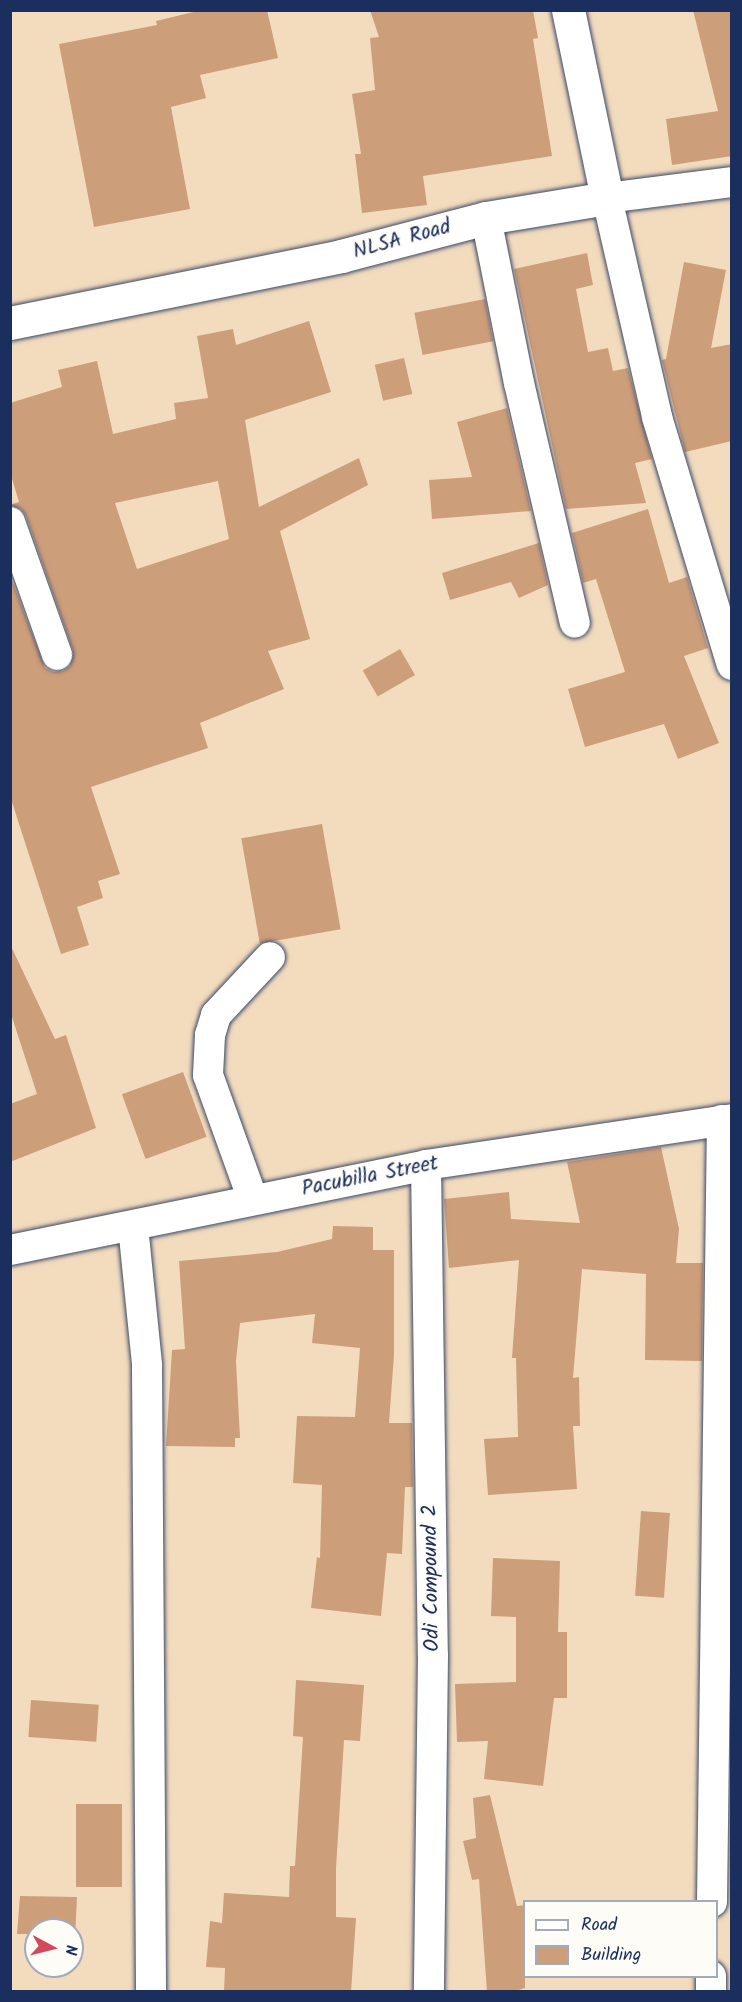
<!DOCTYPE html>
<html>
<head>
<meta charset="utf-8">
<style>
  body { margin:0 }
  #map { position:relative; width:742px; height:2002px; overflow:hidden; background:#f3dcbd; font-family:Kalam,sans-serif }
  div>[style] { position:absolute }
  .building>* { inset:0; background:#cd9e7a; transform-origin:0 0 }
  .roads { filter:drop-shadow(0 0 2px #3b496c) drop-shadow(0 0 2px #3b496c) }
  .street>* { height:30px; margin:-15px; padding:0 15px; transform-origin:15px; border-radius:15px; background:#fff }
  .secondary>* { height:33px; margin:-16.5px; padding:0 16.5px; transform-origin:16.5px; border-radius:16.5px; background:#fff }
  span { translate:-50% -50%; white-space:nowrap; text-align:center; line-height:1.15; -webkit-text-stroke:5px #fdfcf7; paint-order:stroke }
  .street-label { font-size:21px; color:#1b2f5e }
  .frame { position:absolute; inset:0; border:12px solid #1b2f5e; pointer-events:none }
  .legend { position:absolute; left:523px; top:1900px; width:195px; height:78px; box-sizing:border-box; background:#fdfcf7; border:2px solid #a3aaba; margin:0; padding:8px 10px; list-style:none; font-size:18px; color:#1b2f5e }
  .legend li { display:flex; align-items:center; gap:12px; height:30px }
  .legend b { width:30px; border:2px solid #a3aaba }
  .north { position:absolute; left:24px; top:1918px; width:60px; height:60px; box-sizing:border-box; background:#fdfcf7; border:2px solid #a3aaba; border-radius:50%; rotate:97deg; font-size:16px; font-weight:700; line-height:24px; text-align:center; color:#1b2f5e }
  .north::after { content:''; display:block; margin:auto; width:21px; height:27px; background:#d1495b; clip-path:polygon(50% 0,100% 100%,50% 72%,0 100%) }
</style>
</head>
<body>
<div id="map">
  <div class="building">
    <div style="clip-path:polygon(202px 10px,267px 10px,278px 58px,200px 75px,206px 98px,171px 107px,190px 209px,94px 227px,59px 44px,157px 25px,156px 21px)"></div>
    <div style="clip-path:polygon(370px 10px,533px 10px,538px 38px,533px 39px,552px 156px,423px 176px,427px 205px,362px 213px,355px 154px,361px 154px,352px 94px,375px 90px,370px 38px,379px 37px)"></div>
    <div style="clip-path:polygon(693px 10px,732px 10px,732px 156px,672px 165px,666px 119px,718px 111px)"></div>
    <div style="clip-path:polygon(587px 253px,593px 285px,576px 289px,588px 352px,608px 348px,613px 371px,628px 368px,652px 459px,635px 463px,646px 503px,566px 509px,514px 269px)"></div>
    <div style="clip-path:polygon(684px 262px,726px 270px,711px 348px,732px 344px,732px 441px,685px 452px,662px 360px,666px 359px)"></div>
    <div style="left:485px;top:299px;width:43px;height:72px;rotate:79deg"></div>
    <div style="clip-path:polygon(evenodd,309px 321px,331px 392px,245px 420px,259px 507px,359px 458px,368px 485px,280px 531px,310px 639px,268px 651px,284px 689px,200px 723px,208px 748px,91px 787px,120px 874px,98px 881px,103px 898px,77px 907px,89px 945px,61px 954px,10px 796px,10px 575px,45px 668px,53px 672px,63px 671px,70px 666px,73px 650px,26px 516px,21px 509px,10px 505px,19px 502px,10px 472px,10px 403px,62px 387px,58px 370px,97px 361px,113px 434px,176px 419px,174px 403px,208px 398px,197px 336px,233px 329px,236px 345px,309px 321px,218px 481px,229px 539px,137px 569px,115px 503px,218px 481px)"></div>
    <div style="left:404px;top:358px;width:37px;height:30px;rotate:77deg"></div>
    <div style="clip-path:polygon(507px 408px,531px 511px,432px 519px,429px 480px,472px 477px,457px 422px)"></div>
    <div style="clip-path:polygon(648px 509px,669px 583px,687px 577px,708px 648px,684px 656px,719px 743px,678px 759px,664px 724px,585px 747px,568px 689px,625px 672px,596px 579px,583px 583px,572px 533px)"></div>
    <div style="clip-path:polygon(539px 543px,548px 585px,519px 598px,511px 582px,450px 600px,442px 573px)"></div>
    <div style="left:400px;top:649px;width:30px;height:43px;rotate:60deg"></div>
    <div style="left:322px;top:824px;width:107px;height:82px;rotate:80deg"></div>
    <div style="clip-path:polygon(10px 944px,55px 1039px,66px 1035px,96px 1128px,10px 1162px,10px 1104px,37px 1094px,10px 1011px)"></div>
    <div style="left:183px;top:1072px;width:69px;height:65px;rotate:70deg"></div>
    <div style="clip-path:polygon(661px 1147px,679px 1229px,676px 1263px,703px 1263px,702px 1361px,645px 1360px,646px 1274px,582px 1269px,573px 1378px,579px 1377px,580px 1426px,573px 1426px,577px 1489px,488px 1495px,484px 1439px,518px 1437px,516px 1358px,512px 1358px,519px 1260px,449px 1268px,444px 1199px,509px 1192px,511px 1219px,580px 1223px,567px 1162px)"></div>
    <div style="clip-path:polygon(333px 1226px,373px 1227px,373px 1250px,394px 1250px,394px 1355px,389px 1423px,412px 1423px,413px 1487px,405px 1487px,402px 1554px,387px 1553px,381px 1616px,311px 1608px,317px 1557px,320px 1558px,322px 1485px,293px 1483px,297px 1416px,355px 1417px,360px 1348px,312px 1343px,315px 1314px,240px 1323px,236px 1361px,240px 1438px,235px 1438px,235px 1447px,166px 1446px,172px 1350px,185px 1349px,179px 1261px,277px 1252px,332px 1239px)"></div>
    <div style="left:641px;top:1511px;width:29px;height:85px;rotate:4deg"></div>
    <div style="clip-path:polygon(493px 1558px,560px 1561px,558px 1632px,567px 1632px,567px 1698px,554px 1698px,543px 1786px,484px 1779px,488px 1741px,457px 1742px,455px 1684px,516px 1682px,516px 1617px,491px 1616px)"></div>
    <div style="clip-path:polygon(296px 1680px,364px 1685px,360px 1741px,344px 1740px,336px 1868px,336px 1917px,356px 1918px,351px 1992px,224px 1992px,225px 1968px,206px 1967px,210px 1921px,222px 1923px,224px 1893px,289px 1897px,290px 1866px,295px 1866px,303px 1737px,293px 1736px)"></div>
    <div style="left:31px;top:1700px;width:68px;height:37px;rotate:4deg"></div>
    <div style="clip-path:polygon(490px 1795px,517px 1906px,525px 1905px,525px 1988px,512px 1992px,487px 1992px,479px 1879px,472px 1880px,463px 1841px,476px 1838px,473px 1798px)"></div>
    <div style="left:76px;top:1804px;width:46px;height:83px"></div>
    <div style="clip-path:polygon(20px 1896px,77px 1897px,74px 1959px,72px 1930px,36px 1930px,36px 1957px,33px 1957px,34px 1934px,17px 1934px)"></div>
  </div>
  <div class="roads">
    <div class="street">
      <div style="left:732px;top:182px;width:126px;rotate:172.7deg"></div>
      <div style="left:607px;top:198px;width:225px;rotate:77.1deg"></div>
      <div style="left:657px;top:417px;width:259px;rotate:73.2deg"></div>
      <div style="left:486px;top:218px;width:168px;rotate:78.7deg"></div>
      <div style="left:519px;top:383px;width:246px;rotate:76.9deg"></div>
      <div style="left:10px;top:522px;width:141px;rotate:70.5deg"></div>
      <div style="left:426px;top:1165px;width:490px;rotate:89.2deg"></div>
      <div style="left:433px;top:1655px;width:337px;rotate:90.7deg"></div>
      <div style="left:253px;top:1200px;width:133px;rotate:-109.8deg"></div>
      <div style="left:208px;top:1075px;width:40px;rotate:-87.1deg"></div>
      <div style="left:210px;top:1035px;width:21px;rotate:-73deg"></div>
      <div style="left:216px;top:1015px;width:79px;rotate:-47deg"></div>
      <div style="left:133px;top:1226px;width:140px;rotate:84.2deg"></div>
      <div style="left:147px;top:1365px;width:627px;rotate:89.63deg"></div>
      <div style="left:10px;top:1250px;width:425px;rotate:-11.5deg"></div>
      <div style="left:426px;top:1165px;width:309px;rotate:-8.5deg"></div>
      <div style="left:712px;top:1902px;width:782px;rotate:-89.27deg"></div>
      <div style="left:711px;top:1992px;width:16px;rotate:-90deg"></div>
    </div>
    <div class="secondary">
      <div style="left:10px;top:323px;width:338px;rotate:-11.4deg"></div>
      <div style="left:341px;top:256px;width:150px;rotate:-14.7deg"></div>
      <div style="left:486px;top:218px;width:123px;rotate:-9.4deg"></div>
      <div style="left:607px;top:198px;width:192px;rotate:-101.7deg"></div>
    </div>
  </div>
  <div class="street-label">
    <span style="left:402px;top:240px;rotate:-15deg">NLSA Road</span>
    <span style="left:370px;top:1177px;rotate:-11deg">Pacubilla Street</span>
    <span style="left:432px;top:1578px;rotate:-91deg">Odi Compound 2</span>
  </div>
  <div class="frame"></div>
  <ul class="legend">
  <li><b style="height:8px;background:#fff"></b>Road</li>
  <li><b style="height:16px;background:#cd9e7a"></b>Building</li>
  </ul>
  <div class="north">N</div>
</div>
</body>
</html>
